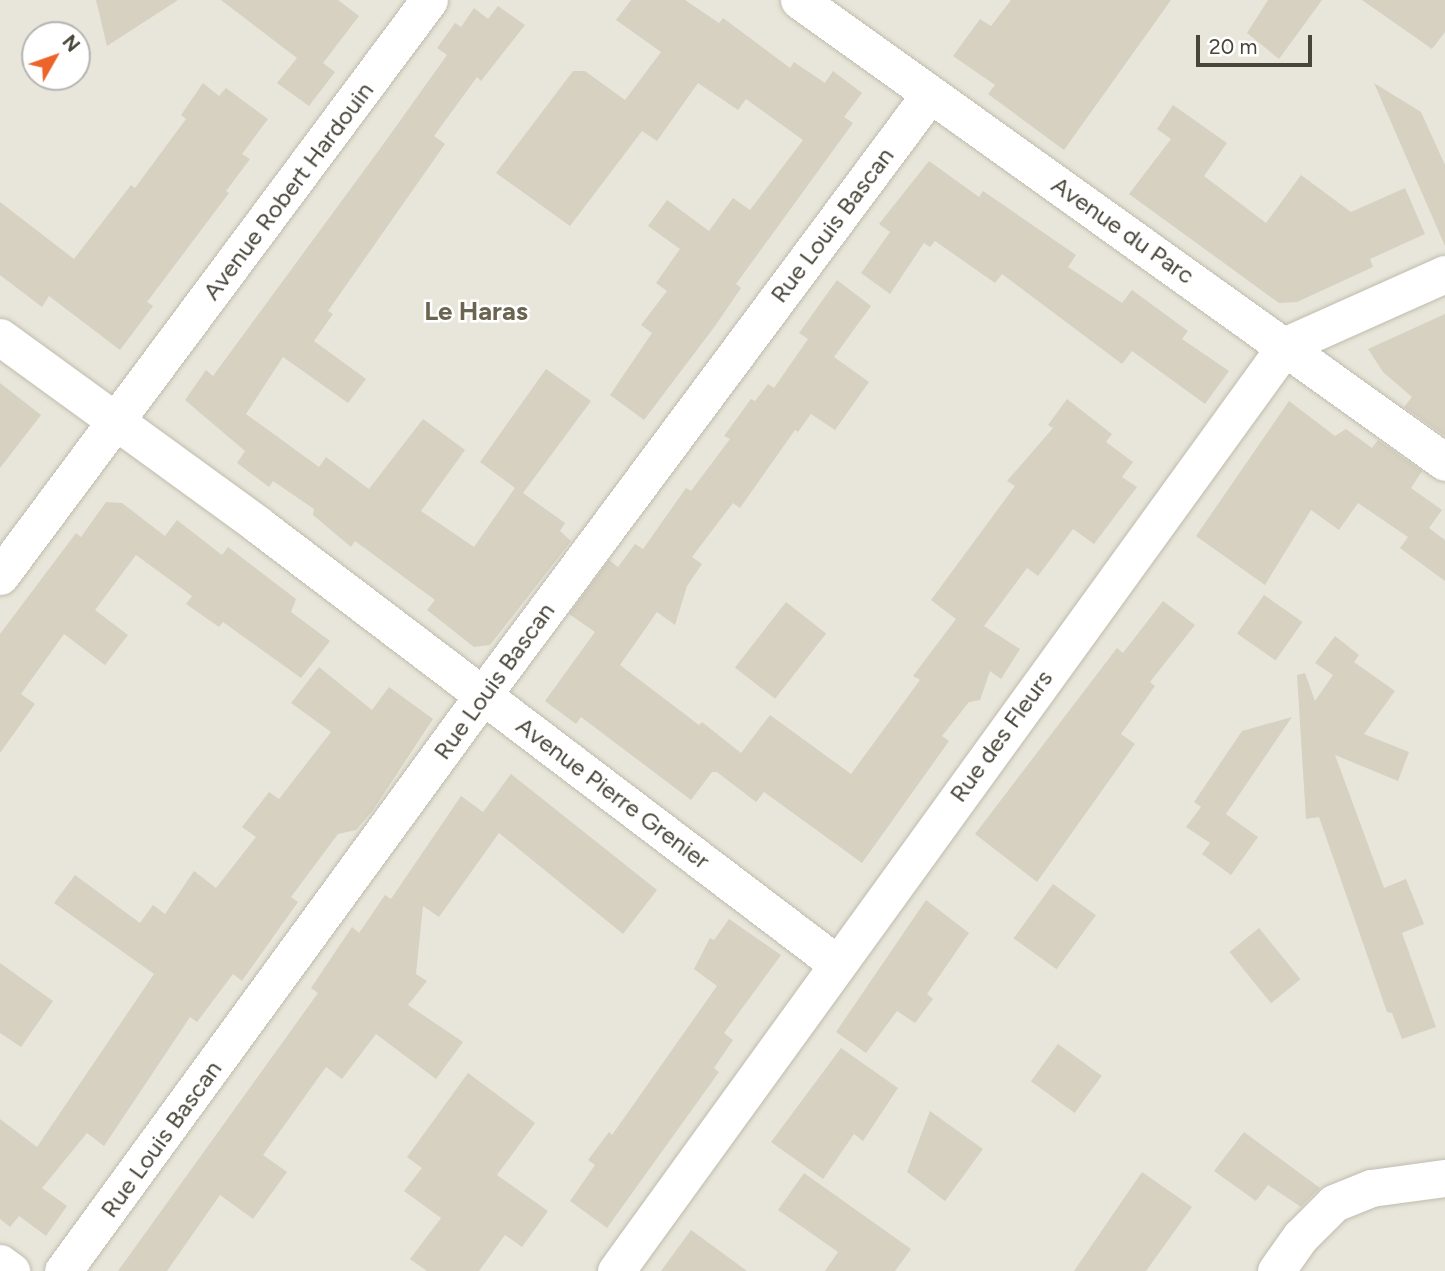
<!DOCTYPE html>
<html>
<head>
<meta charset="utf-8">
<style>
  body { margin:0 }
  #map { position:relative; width:1445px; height:1271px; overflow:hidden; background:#f5f3eb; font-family:Figtree,sans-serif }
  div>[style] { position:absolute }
  .residential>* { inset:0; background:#e8e6da }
  .building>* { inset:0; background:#d6d1c1; transform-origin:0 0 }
  .roads { filter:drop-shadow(0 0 2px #c0bcae) drop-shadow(0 0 2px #c0bcae) }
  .street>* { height:37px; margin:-18.5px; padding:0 18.5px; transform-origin:18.5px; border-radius:18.5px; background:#fff }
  span { translate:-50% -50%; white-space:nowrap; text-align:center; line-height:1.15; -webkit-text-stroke:5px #fff; paint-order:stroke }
  .street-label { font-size:24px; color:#484539 }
  .neighbourhood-label { font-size:26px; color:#6b6451; font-weight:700 }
  .north { position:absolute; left:21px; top:21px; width:70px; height:70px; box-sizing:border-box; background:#fff; border:2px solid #b6b5b0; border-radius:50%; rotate:50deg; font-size:19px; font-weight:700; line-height:28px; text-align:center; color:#484539 }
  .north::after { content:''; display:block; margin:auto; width:24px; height:32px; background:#ec642a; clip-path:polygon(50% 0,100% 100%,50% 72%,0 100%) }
  .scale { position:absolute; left:1196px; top:35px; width:116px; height:32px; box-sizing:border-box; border:4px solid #484539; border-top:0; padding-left:9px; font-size:21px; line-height:24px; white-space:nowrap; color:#484539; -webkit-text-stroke:5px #fff; paint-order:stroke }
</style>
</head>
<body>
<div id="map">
  <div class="residential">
    <div style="clip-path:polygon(evenodd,0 0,1445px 0,1445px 1271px,0 1271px,0 0,35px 35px,77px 35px,77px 77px,35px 77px,35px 35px)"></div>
  </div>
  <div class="building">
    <div style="clip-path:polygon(96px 0,178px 0,107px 46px)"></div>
    <div style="clip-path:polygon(221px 0,338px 0,359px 16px,323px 63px,335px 72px,309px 106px,277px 83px,297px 58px)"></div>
    <div style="clip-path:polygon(631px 0,685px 0,719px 23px,723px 18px,790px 68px,794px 62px,825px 83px,833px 71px,862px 93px,844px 117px,853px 123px,736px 284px,741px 288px,715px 326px,644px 420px,610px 395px,652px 333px,641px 325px,667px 291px,656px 283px,680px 249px,648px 226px,667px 200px,709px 231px,733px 198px,750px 210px,803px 140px,746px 99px,738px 110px,698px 83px,657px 141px,642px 131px,570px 226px,496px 173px,573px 71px,585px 71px,625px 100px,661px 52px,616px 20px)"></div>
    <div style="clip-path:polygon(1011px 0,1171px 0,1064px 150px,988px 94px,995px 85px,953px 56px,980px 19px,991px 26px)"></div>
    <div style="clip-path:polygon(1268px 0,1322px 0,1279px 59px,1247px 33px)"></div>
    <div style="clip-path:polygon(1362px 0,1445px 0,1445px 32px,1432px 49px)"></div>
    <div style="clip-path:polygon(498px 6px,525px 25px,481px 81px,477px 77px,434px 136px,445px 144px,328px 311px,333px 314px,314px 341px,366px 379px,348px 403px,283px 357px,246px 414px,319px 467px,326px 457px,369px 489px,423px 419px,465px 450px,421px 511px,474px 547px,515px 488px,480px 462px,546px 369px,591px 401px,523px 493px,565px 523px,560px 531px,571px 541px,490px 645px,474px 647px,427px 610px,435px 600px,355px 541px,351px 547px,313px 515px,314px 509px,273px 481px,269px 487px,237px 463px,245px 451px,185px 400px,206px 370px,213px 376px,382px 146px,447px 55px,437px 48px,455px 23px,461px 27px,474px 8px,488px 19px)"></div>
    <div style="clip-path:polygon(203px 83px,219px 96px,226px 88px,268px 119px,242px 154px,250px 159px,226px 191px,229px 193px,147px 302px,153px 306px,120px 350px,49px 296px,42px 307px,0 275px,0 202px,74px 259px,131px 185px,135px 188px,186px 119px,181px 115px)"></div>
    <div style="clip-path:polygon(1374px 83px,1421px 112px,1445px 165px,1445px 246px)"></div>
    <div style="clip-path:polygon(1173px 105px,1227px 143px,1204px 176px,1266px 223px,1301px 175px,1351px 212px,1405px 188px,1425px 234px,1370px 259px,1373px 267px,1297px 302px,1279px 303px,1129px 194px,1171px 139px,1157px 129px)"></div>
    <div style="clip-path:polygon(929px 161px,979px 197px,983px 191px,1076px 255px,1068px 267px,1122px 303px,1132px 290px,1188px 331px,1182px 339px,1229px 371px,1205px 404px,1132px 351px,1122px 364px,1002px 274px,995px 283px,935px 241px,930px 247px,924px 243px,890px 294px,861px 273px,890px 232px,879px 224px)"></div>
    <div style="clip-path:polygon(837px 280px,871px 306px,834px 357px,869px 382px,835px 430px,811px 414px,798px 432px,795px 430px,740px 508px,733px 503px,692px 557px,702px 564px,687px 586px,675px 625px,657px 612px,620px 665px,699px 725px,702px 722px,741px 753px,770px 715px,851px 774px,920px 680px,913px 676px,956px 619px,931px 600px,1015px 486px,1007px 481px,1053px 428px,1048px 425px,1067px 399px,1112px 434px,1106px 442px,1133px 462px,1122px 477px,1137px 487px,1094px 544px,1073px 529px,1038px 576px,1027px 568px,984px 626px,1020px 649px,1001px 679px,990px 671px,980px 700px,969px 702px,942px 736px,949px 741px,862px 863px,764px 792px,756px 802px,717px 772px,712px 772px,691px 800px,581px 717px,576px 724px,545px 701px,595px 632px,569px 614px,609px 560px,618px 567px,635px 544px,643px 549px,686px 488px,691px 491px,730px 439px,724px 436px,751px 399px,755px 401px,768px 384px,774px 388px,808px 339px,799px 333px)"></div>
    <div style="clip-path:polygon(1445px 314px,1445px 436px,1404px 407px,1412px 397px,1383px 372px,1368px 349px)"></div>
    <div style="clip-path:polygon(0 383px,41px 415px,0 468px)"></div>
    <div style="clip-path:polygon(1289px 401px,1335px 436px,1346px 429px,1372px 448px,1378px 440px,1422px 471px,1411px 488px,1442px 510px,1429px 528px,1445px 540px,1445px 581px,1400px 548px,1408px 537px,1358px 503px,1339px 530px,1311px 510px,1265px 585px,1196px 536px)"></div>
    <div style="clip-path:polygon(106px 502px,122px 503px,165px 536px,177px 520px,222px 555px,228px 547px,296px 599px,291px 612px,330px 641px,301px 678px,223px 622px,219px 627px,186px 604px,192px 596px,136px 555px,95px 610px,128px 635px,105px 665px,64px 634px,21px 694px,35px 704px,0 753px,0 634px,76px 533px,81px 537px)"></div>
    <div style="left:1264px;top:595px;width:47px;height:47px;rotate:35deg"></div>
    <div style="clip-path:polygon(1163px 601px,1195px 625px,1150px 682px,1155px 686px,1121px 734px,1135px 744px,1037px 882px,975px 834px,1117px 648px,1123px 653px)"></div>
    <div style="left:786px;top:602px;width:51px;height:83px;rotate:38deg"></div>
    <div style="clip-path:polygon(1335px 636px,1359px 655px,1354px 662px,1395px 691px,1364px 734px,1409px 752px,1398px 781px,1335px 755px,1384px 888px,1406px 879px,1424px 924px,1402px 933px,1436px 1027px,1402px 1039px,1392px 1013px,1387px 1012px,1319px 817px,1306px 819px,1297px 675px,1305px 673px,1315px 701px,1333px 675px,1315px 663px)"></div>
    <div style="clip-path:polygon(319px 667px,372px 710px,389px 687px,433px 719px,373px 810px,356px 830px,338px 834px,291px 897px,298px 902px,242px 981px,233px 974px,197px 1022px,190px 1017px,104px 1146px,87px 1133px,42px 1188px,67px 1206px,46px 1236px,19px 1216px,10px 1227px,0 1219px,0 1119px,37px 1147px,154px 974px,54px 903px,75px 875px,140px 923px,153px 905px,165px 914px,194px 871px,216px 888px,256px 837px,242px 827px,269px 792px,279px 799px,331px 732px,291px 703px)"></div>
    <div style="clip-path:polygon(1292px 717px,1226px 814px,1258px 837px,1231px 875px,1202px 854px,1210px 843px,1186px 827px,1201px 807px,1194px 802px,1242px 731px)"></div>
    <div style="clip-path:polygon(511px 774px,657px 890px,623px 934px,499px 833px,439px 917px,423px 906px,416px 974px,427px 981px,408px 1005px,463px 1042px,436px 1079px,376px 1034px,342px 1079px,326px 1067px,263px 1155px,287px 1172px,253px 1219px,220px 1195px,167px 1271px,118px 1271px,318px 993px,311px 988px,352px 927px,359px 933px,385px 895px,391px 899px,461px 796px,483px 812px)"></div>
    <div style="left:1053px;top:884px;width:53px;height:67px;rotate:36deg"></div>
    <div style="clip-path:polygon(926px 900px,969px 933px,927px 994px,933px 999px,915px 1023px,897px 1011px,866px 1053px,836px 1032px)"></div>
    <div style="clip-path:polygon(729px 919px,781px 955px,724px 1033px,733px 1040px,714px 1068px,719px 1072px,607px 1228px,570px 1201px,595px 1165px,588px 1160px,609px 1132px,612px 1135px,717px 986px,694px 969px,710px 938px,714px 940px)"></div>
    <div style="left:1259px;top:928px;width:66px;height:38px;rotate:51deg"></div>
    <div style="clip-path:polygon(0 963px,53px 1001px,21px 1047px,0 1033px)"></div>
    <div style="left:1058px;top:1044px;width:54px;height:46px;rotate:36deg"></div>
    <div style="clip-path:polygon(841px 1048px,898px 1088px,863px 1141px,854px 1134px,823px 1179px,771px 1142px)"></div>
    <div style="clip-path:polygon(468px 1073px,535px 1123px,497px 1175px,548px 1211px,522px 1247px,505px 1235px,479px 1271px,427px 1271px,410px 1259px,441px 1218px,404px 1191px,422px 1168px,407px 1157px)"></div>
    <div style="clip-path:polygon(930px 1111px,983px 1149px,945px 1201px,907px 1172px)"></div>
    <div style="clip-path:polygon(1244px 1132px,1320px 1188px,1301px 1207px,1268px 1185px,1256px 1201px,1214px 1171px)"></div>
    <div style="clip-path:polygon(1142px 1172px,1192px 1207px,1146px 1271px,1074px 1271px)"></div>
    <div style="clip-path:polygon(804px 1173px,911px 1249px,895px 1271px,825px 1271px,838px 1252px,778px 1210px)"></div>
    <div style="clip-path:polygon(691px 1230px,747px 1271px,661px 1271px)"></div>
  </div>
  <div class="roads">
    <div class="street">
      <div style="left:799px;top:0;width:794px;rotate:35.57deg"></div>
      <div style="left:0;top:337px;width:318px;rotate:36deg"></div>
      <div style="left:257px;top:524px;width:727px;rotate:37.17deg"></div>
      <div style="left:0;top:576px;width:718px;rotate:-53.32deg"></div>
      <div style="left:0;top:1263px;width:14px;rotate:36deg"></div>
      <div style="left:63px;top:1271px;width:740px;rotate:-53.9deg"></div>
      <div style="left:499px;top:673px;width:722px;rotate:-53.34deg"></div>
      <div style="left:616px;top:1271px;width:1143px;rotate:-54.11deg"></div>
      <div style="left:1286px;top:345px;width:174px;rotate:-24.1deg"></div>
      <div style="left:1276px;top:1271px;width:42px;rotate:-54.8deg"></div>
      <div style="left:1300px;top:1237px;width:48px;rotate:-45deg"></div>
      <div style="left:1334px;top:1203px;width:40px;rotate:-22deg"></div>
      <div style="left:1371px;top:1188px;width:75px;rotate:-7.7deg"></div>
    </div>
  </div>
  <div class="street-label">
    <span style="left:288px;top:191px;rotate:-53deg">Avenue Robert Hardouin</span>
    <span style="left:832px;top:225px;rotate:-53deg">Rue Louis Bascan</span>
    <span style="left:1123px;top:230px;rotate:35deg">Avenue du Parc</span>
    <span style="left:494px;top:681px;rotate:-54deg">Rue Louis Bascan</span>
    <span style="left:1001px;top:736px;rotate:-54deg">Rue des Fleurs</span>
    <span style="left:613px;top:793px;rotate:37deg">Avenue Pierre Grenier</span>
    <span style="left:161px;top:1139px;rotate:-54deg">Rue Louis Bascan</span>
  </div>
  <div class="neighbourhood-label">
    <span style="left:476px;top:312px">Le Haras</span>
  </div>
  <div class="north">N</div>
  <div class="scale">20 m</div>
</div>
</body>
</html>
